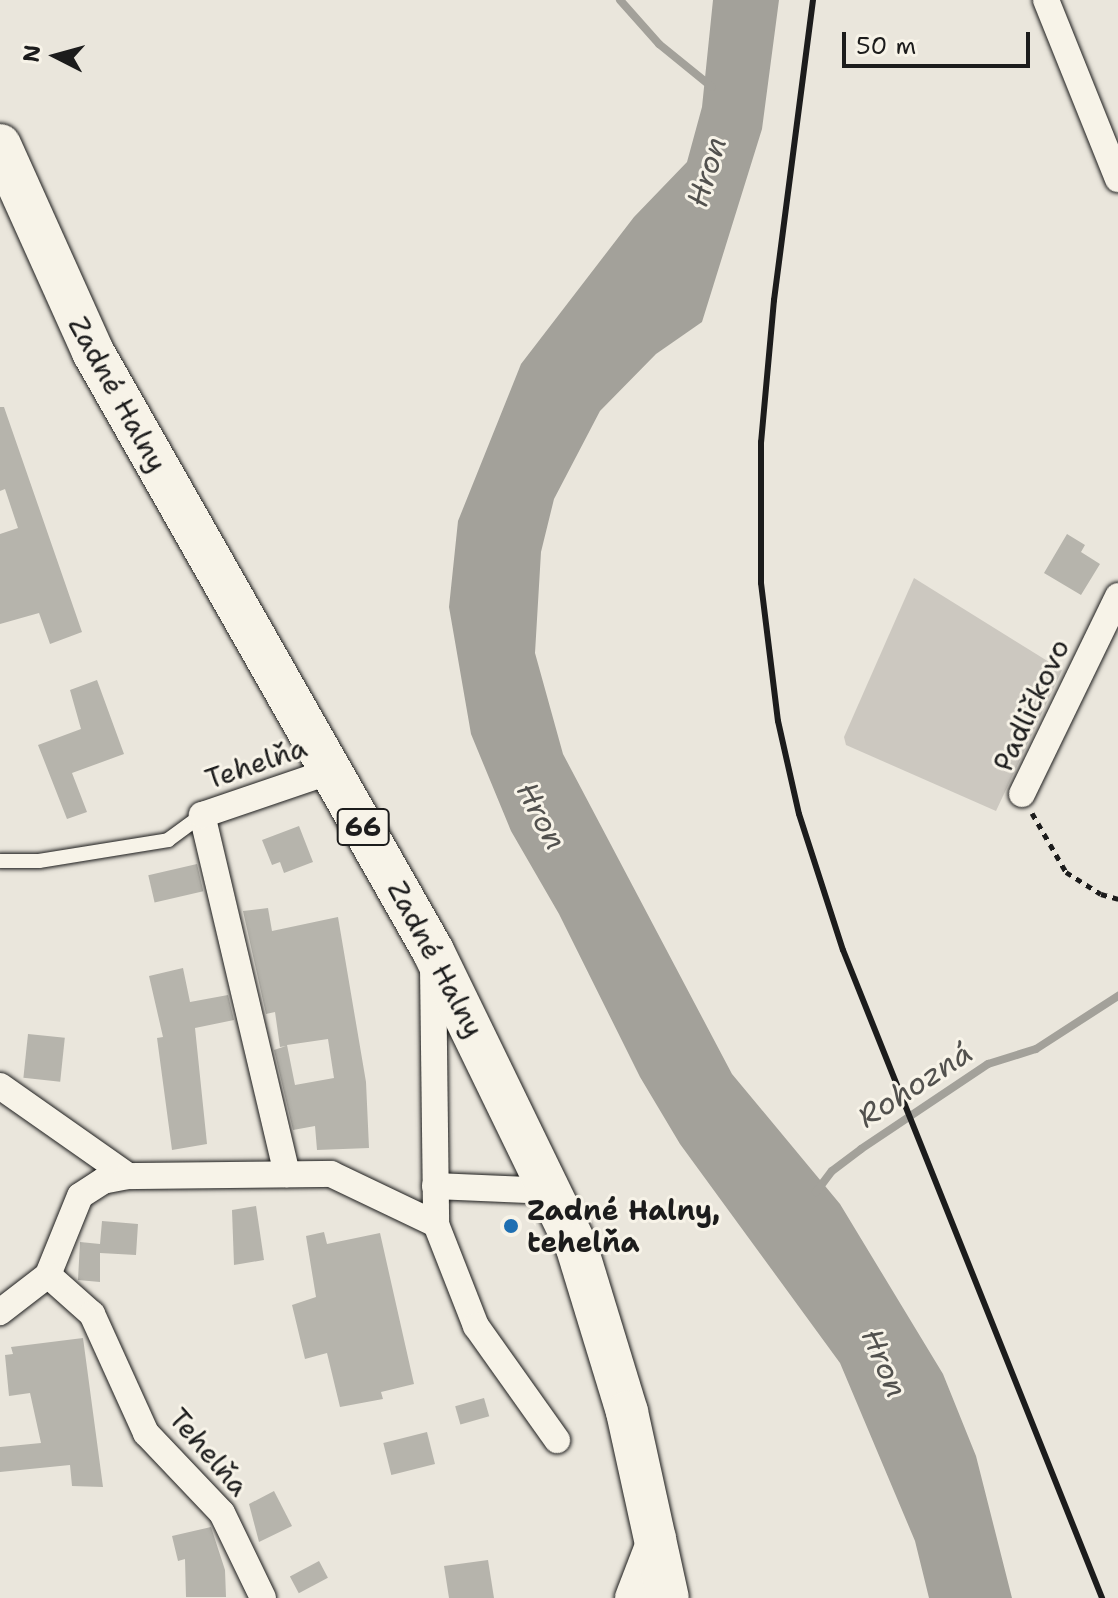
<!DOCTYPE html>
<html>
<head>
<meta charset="utf-8">
<style>
  body { margin:0 }
  #map { position:relative; width:1118px; height:1598px; overflow:hidden; background:#eae6dc; font-family:"Shantell Sans",sans-serif }
  div>[style] { position:absolute }
  .green>* { inset:0; background:#ccc8c0 }
  .water>* { inset:0; background:#a3a19a }
  .stream>* { height:8px; margin:-4px; padding:0 4px; transform-origin:4px; border-radius:4px; background:#a3a19a }
  .building>* { inset:0; background:#b6b4ac; transform-origin:0 0 }
  .path>* { height:5px; margin-top:-2.5px; transform-origin:0; background:repeating-linear-gradient(90deg,#1c1c1c 0 6px,transparent 0 12px) }
  .roads { filter:drop-shadow(0 0 2px #1c1c1c) drop-shadow(0 0 2px #1c1c1c) }
  .lane>* { height:14px; margin:-7px; padding:0 7px; transform-origin:7px; border-radius:7px; background:#f7f3e8 }
  .street>* { height:26px; margin:-13px; padding:0 13px; transform-origin:13px; border-radius:13px; background:#f7f3e8 }
  .secondary>* { height:38px; margin:-19px; padding:0 19px; transform-origin:19px; border-radius:19px; background:#f7f3e8 }
  .primary>* { height:42px; margin:-21px; padding:0 21px; transform-origin:21px; border-radius:21px; background:#f7f3e8 }
  .rail>* { height:6px; margin:-3px; padding:0 3px; transform-origin:3px; border-radius:3px; background:#1c1c1c }
  .dots>* { width:22px; height:22px; translate:-50% -50%; box-sizing:border-box; border:4px solid #f7f3e8; border-radius:50% }
  span { translate:-50% -50%; white-space:nowrap; text-align:center; line-height:1.15; -webkit-text-stroke:6px #f7f3e8; paint-order:stroke }
  .shield-label span { padding:2px 6px; background:#f7f3e8; border:2px solid; border-radius:6px; -webkit-text-stroke-width:0 }
  .shield-label { font-size:26px; color:#1c1c1c; font-weight:700 }
  .street-label { font-size:28px; color:#1c1c1c }
  .poi-label { font-size:28px; color:#1c1c1c; font-weight:700 }
  .left { translate:0 -50%; text-align:left }
  .water-label { font-size:30px; color:#52514e; font-style:italic }
  .north { position:absolute; left:16px; top:16px; width:80px; height:80px; -webkit-text-stroke:6px #f7f3e8; paint-order:stroke; rotate:276deg; font-size:22px; font-weight:700; line-height:32px; text-align:center; color:#1c1c1c }
  .north::after { content:''; display:block; margin:auto; width:28px; height:36px; background:#1c1c1c; clip-path:polygon(50% 0,100% 100%,50% 72%,0 100%) }
  .scale { position:absolute; left:842px; top:32px; width:188px; height:36px; box-sizing:border-box; border:4px solid #1c1c1c; border-top:0; padding-left:10px; font-size:24px; line-height:28px; white-space:nowrap; color:#1c1c1c; -webkit-text-stroke:6px #f7f3e8; paint-order:stroke }
</style>
</head>
<body>
<div id="map">
  <div class="green">
    <div style="clip-path:polygon(914px 578px,1062px 670px,996px 811px,846px 745px,844px 737px)"></div>
  </div>
  <div class="water">
    <div style="clip-path:polygon(713px 0,779px 0,762px 129px,702px 322px,656px 354px,600px 411px,554px 499px,541px 552px,535px 653px,563px 754px,732px 1074px,840px 1204px,943px 1374px,976px 1456px,1012px 1598px,929px 1598px,915px 1541px,840px 1363px,680px 1144px,640px 1077px,559px 914px,511px 831px,471px 734px,449px 607px,458px 521px,521px 364px,634px 217px,687px 162px,702px 107px)"></div>
  </div>
  <div class="stream">
    <div style="left:620px;top:0;width:59px;rotate:48.4deg"></div>
    <div style="left:659px;top:44px;width:68px;rotate:39.1deg"></div>
    <div style="left:816px;top:1192px;width:26px;rotate:-53deg"></div>
    <div style="left:832px;top:1171px;width:36px;rotate:-37deg"></div>
    <div style="left:861px;top:1149px;width:153px;rotate:-33.8deg"></div>
    <div style="left:988px;top:1064px;width:50px;rotate:-17.4deg"></div>
    <div style="left:1036px;top:1049px;width:98px;rotate:-32.9deg"></div>
  </div>
  <div class="building">
    <div style="clip-path:polygon(0 407px,4px 407px,82px 632px,50px 644px,39px 613px,0 624px,0 534px,18px 528px,5px 489px,0 491px)"></div>
    <div style="clip-path:polygon(1067px 534px,1085px 545px,1081px 552px,1100px 564px,1081px 595px,1044px 573px)"></div>
    <div style="clip-path:polygon(97px 680px,124px 754px,72px 773px,87px 812px,67px 819px,38px 745px,81px 729px,70px 690px)"></div>
    <div style="clip-path:polygon(299px 826px,313px 862px,284px 873px,280px 862px,272px 865px,262px 840px)"></div>
    <div style="left:197px;top:864px;width:28px;height:50px;rotate:77deg"></div>
    <div style="clip-path:polygon(evenodd,268px 908px,272px 931px,338px 917px,366px 1082px,369px 1148px,317px 1150px,315px 1126px,293px 1130px,274px 1050px,286px 1046px,280px 1047px,275px 1012px,266px 1014px,243px 911px,268px 908px,328px 1039px,334px 1078px,295px 1085px,287px 1045px,328px 1039px)"></div>
    <div style="clip-path:polygon(183px 968px,190px 1002px,228px 995px,234px 1020px,195px 1028px,207px 1144px,172px 1150px,157px 1038px,163px 1037px,149px 976px)"></div>
    <div style="left:28px;top:1034px;width:37px;height:44px;rotate:6deg"></div>
    <div style="clip-path:polygon(256px 1206px,264px 1260px,234px 1265px,232px 1210px)"></div>
    <div style="clip-path:polygon(102px 1221px,138px 1224px,136px 1255px,100px 1253px,100px 1282px,78px 1280px,80px 1242px,100px 1244px)"></div>
    <div style="clip-path:polygon(324px 1232px,327px 1244px,380px 1233px,414px 1384px,381px 1392px,383px 1399px,340px 1407px,327px 1353px,305px 1359px,292px 1305px,316px 1297px,306px 1236px)"></div>
    <div style="clip-path:polygon(83px 1338px,103px 1487px,72px 1486px,70px 1465px,0 1472px,0 1447px,41px 1443px,30px 1393px,9px 1396px,5px 1355px,13px 1354px,11px 1347px)"></div>
    <div style="left:484px;top:1398px;width:19px;height:30px;rotate:74deg"></div>
    <div style="left:427px;top:1432px;width:33px;height:45px;rotate:76deg"></div>
    <div style="clip-path:polygon(274px 1491px,292px 1526px,259px 1542px,249px 1504px)"></div>
    <div style="clip-path:polygon(211px 1527px,225px 1570px,226px 1597px,186px 1597px,185px 1559px,178px 1561px,172px 1536px)"></div>
    <div style="clip-path:polygon(488px 1560px,494px 1598px,449px 1598px,444px 1566px)"></div>
    <div style="left:319px;top:1561px;width:19px;height:33px;rotate:62deg"></div>
  </div>
  <div class="path">
    <div style="left:1032px;top:813px;width:68px;rotate:60deg"></div>
    <div style="left:1066px;top:872px;width:41px;rotate:32.2deg"></div>
    <div style="left:1101px;top:894px;width:18px;rotate:16deg"></div>
  </div>
  <div class="roads">
    <div class="lane">
      <div style="left:0;top:861px;width:39px"></div>
      <div style="left:39px;top:861px;width:131px;rotate:-9.2deg"></div>
      <div style="left:168px;top:840px;width:42px;rotate:-36.3deg"></div>
    </div>
    <div class="street">
      <div style="left:1046px;top:0;width:193px;rotate:68.1deg"></div>
      <div style="left:1022px;top:794px;width:220px;rotate:-64.1deg"></div>
      <div style="left:433px;top:966px;width:258px;rotate:89.3deg"></div>
      <div style="left:436px;top:1224px;width:110px;rotate:68.6deg"></div>
      <div style="left:476px;top:1326px;width:140px;rotate:54.6deg"></div>
      <div style="left:0;top:1086px;width:156px;rotate:35.1deg"></div>
      <div style="left:128px;top:1176px;width:25px;rotate:169deg"></div>
      <div style="left:103px;top:1181px;width:27px;rotate:147deg"></div>
      <div style="left:80px;top:1196px;width:85px;rotate:112.1deg"></div>
      <div style="left:48px;top:1275px;width:61px;rotate:142.4deg"></div>
      <div style="left:287px;top:1174px;width:369px;rotate:-103.3deg"></div>
      <div style="left:202px;top:815px;width:136px;rotate:-18.8deg"></div>
      <div style="left:128px;top:1176px;width:203px;rotate:-0.6deg"></div>
      <div style="left:331px;top:1174px;width:116px;rotate:25.5deg"></div>
      <div style="left:435px;top:1186px;width:116px;rotate:2.5deg"></div>
      <div style="left:48px;top:1275px;width:59px;rotate:41.6deg"></div>
      <div style="left:92px;top:1314px;width:131px;rotate:65.6deg"></div>
      <div style="left:146px;top:1433px;width:110px;rotate:46.5deg"></div>
      <div style="left:222px;top:1513px;width:94px;rotate:64.2deg"></div>
    </div>
    <div class="secondary">
      <div style="left:634px;top:1598px;width:64px;rotate:-69deg"></div>
    </div>
    <div class="primary">
      <div style="left:0;top:145px;width:227px;rotate:65.8deg"></div>
      <div style="left:93px;top:352px;width:689px;rotate:60.42deg"></div>
      <div style="left:433px;top:951px;width:327px;rotate:64.1deg"></div>
      <div style="left:576px;top:1245px;width:175px;rotate:73deg"></div>
      <div style="left:627px;top:1412px;width:190px;rotate:77.6deg"></div>
    </div>
  </div>
  <div class="rail">
    <div style="left:813px;top:0;width:303px;rotate:97.4deg"></div>
    <div style="left:774px;top:300px;width:143px;rotate:95.2deg"></div>
    <div style="left:761px;top:442px;width:141px;rotate:90deg"></div>
    <div style="left:761px;top:583px;width:139px;rotate:83deg"></div>
    <div style="left:778px;top:721px;width:95px;rotate:77.3deg"></div>
    <div style="left:799px;top:814px;width:143px;rotate:72.1deg"></div>
    <div style="left:843px;top:950px;width:698px;rotate:68.21deg"></div>
  </div>
  <div class="dots">
    <div style="left:511px;top:1226px;background:#1f6fb2"></div>
  </div>
  <div class="shield-label">
    <span style="left:363px;top:827px">66</span>
  </div>
  <div class="street-label">
    <span style="left:118px;top:394px;rotate:61deg">Zadné Halny</span>
    <span style="left:1031px;top:705px;rotate:-65deg">Padličkovo</span>
    <span style="left:256px;top:763px;rotate:-19deg">Tehelňa</span>
    <span style="left:436px;top:959px;rotate:62deg">Zadné Halny</span>
    <span style="left:209px;top:1452px;rotate:49deg">Tehelňa</span>
  </div>
  <div class="poi-label">
    <span class="left" style="left:527px;top:1226px">Zadné Halny,<br>tehelňa</span>
  </div>
  <div class="water-label">
    <span style="left:707px;top:172px;rotate:-73deg">Hron</span>
    <span style="left:541px;top:816px;rotate:62deg">Hron</span>
    <span style="left:915px;top:1085px;rotate:-33deg">Rohozná</span>
    <span style="left:884px;top:1363px;rotate:67deg">Hron</span>
  </div>
  <div class="north">N</div>
  <div class="scale">50 m</div>
</div>
</body>
</html>
